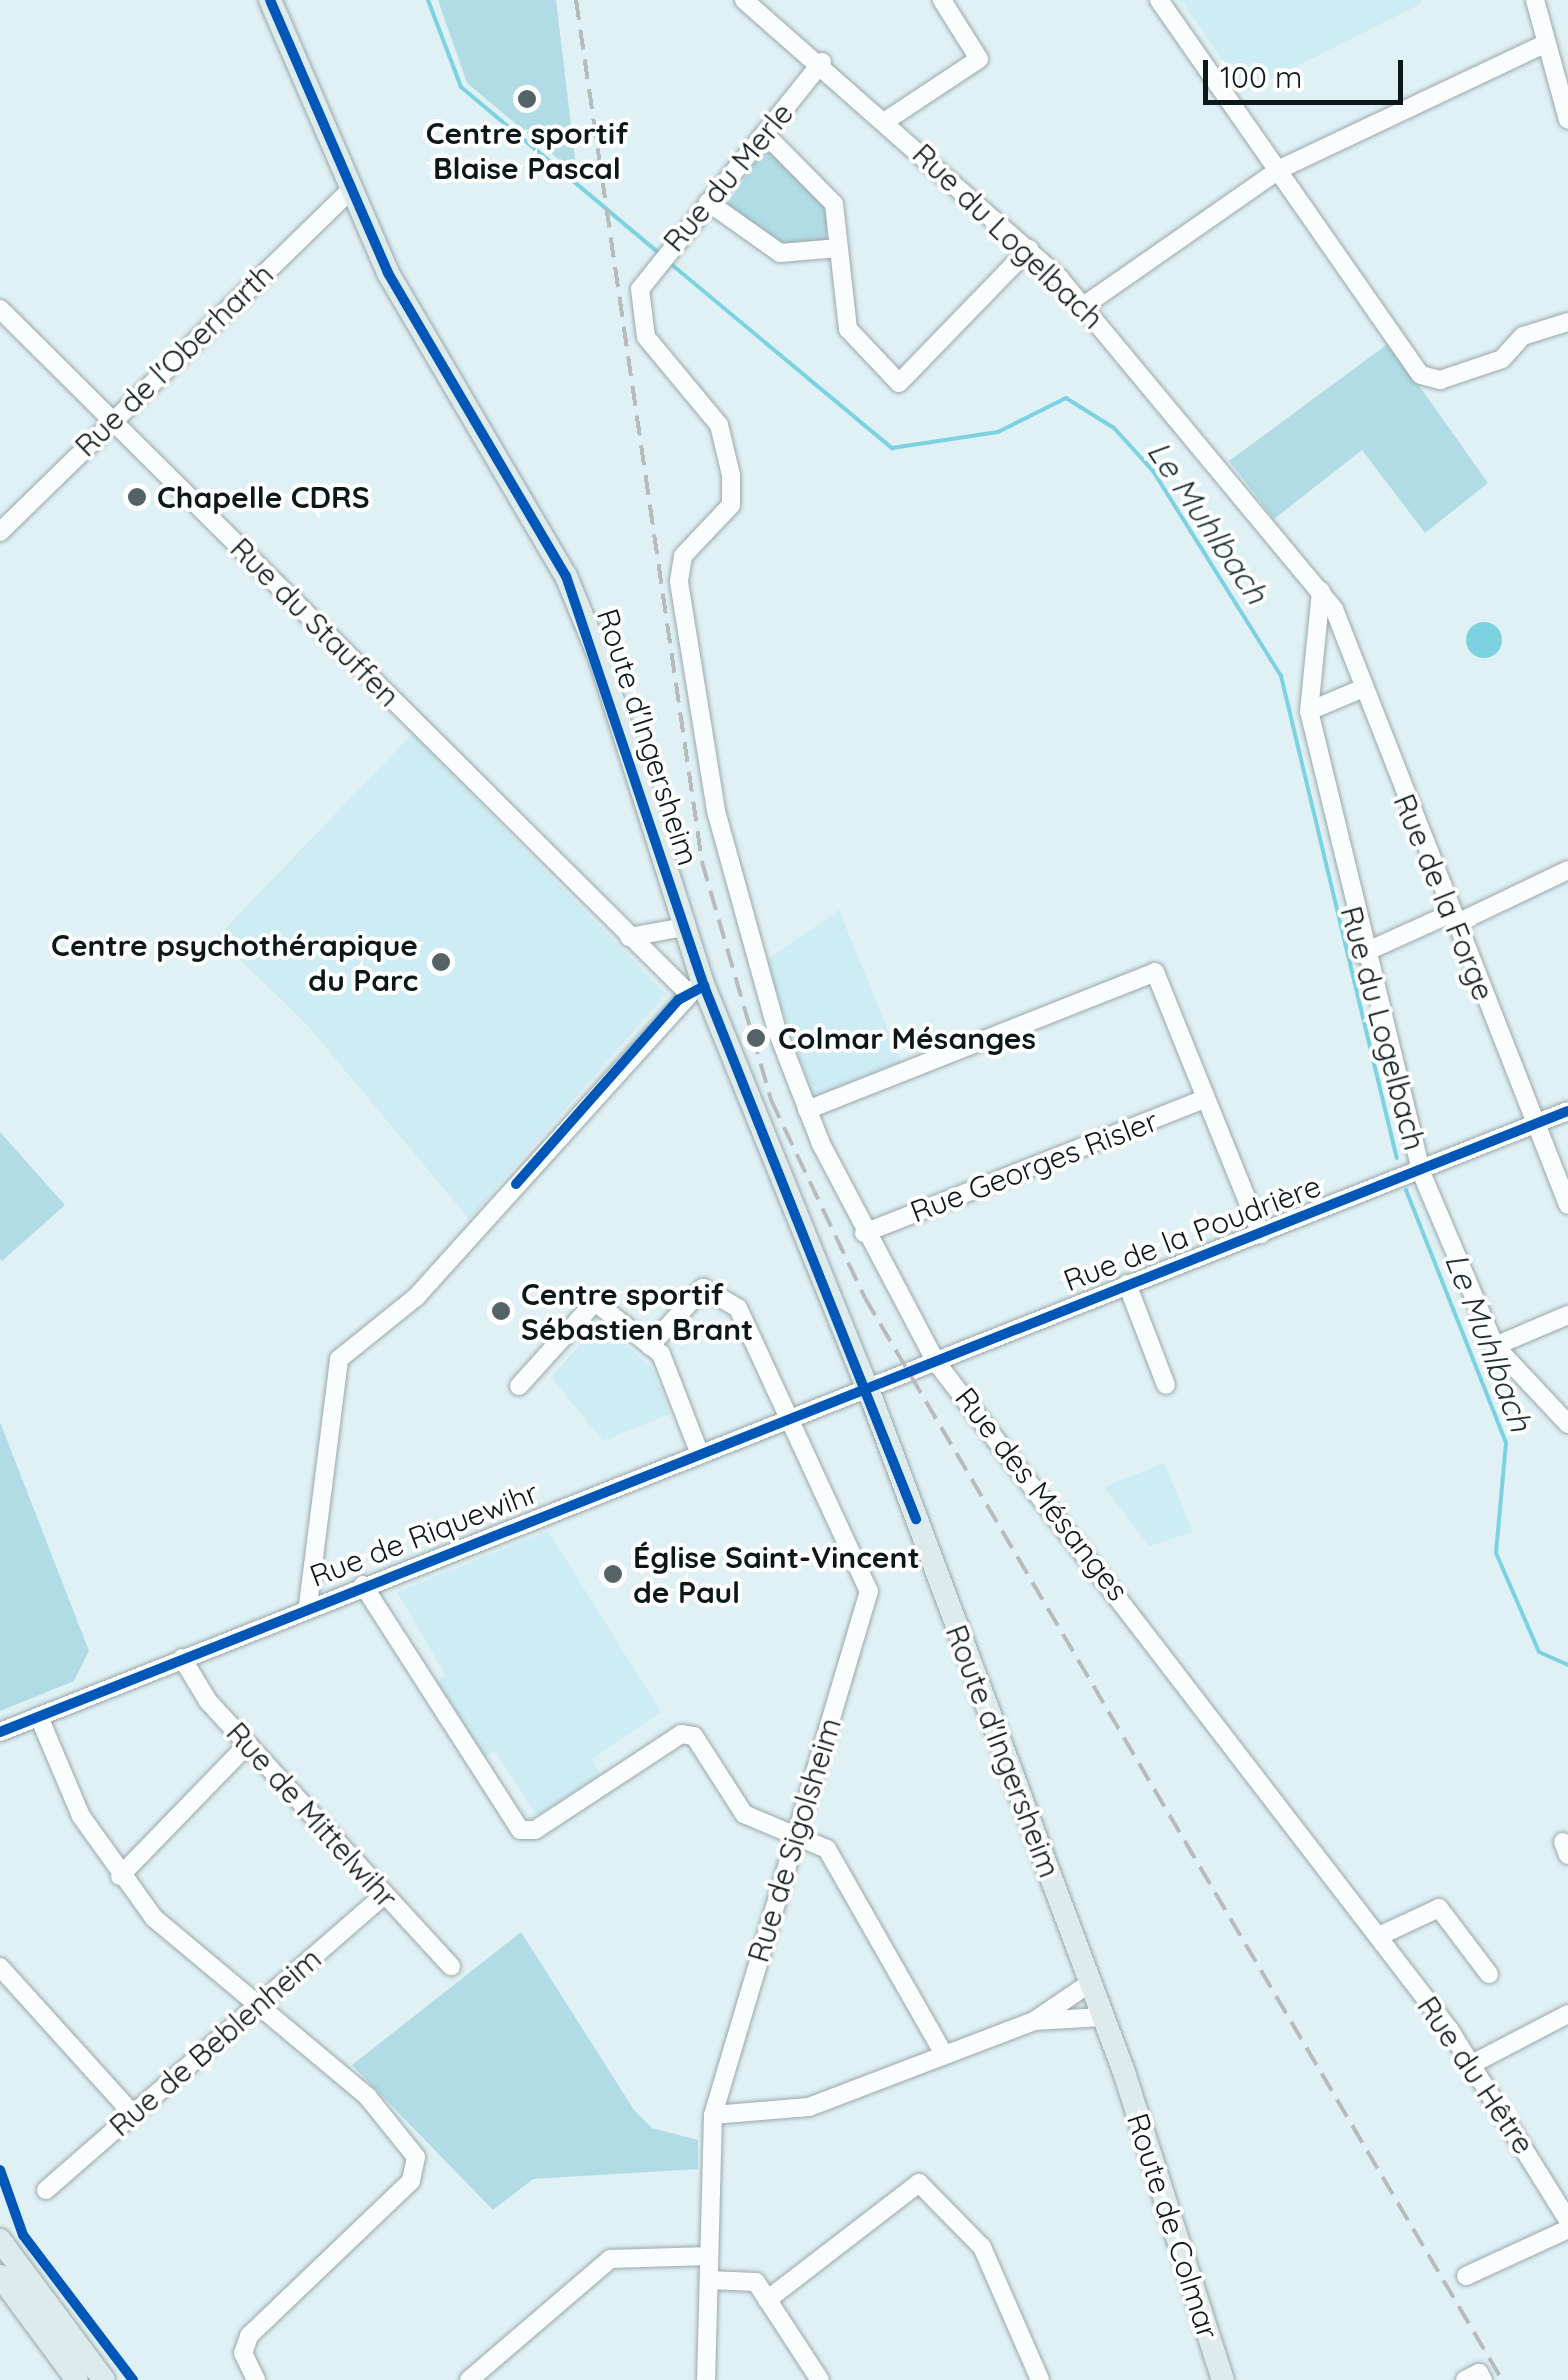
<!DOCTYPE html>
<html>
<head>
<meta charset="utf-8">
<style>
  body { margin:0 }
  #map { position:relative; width:1568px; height:2380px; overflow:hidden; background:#e0f1f5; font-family:Quicksand,sans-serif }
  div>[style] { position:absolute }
  .built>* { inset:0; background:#ceecf3 }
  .green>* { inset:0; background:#b1dce5 }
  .water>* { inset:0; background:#7dd2e1 }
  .round { border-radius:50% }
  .stream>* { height:4px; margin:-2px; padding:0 2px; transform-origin:2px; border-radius:2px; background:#7dd2e1 }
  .roads { filter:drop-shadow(0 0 2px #9aa7aa) drop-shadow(0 0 2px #9aa7aa) }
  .minor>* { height:18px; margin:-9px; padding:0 9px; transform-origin:9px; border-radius:9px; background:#fafdfe }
  .major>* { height:22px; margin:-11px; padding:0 11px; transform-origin:11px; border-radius:11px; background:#ddebed }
  .rail>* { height:4px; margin-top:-2px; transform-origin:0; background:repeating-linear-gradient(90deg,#b7bbbc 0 20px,transparent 0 30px) }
  .cycleway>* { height:10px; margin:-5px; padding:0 5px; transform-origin:5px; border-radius:5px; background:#0057b8 }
  .dots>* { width:28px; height:28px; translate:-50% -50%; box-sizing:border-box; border:5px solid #fff; border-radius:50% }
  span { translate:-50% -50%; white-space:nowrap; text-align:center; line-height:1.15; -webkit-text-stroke:8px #fff; paint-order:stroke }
  .poi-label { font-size:30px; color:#0b1719; font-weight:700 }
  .left { translate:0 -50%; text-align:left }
  .right { translate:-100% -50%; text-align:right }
  .street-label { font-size:30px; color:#0b1719 }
  .water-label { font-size:32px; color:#1c3135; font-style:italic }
  .scale { position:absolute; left:1203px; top:60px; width:200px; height:45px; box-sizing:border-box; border:5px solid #0b1719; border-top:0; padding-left:12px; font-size:30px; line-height:35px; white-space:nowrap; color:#0b1719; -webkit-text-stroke:8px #fff; paint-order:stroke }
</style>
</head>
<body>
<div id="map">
  <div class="built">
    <div style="clip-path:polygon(1181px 0,1422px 0,1422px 3px,1244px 93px)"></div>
    <div style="clip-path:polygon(412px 734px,666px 994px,469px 1219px,307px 1025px,217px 937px)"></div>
    <div style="clip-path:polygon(839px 910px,901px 1062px,814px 1098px,765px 961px)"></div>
    <div style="clip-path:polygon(600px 1322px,652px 1368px,670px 1414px,603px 1441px,551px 1377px)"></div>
    <div style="clip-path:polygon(1164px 1463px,1193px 1532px,1149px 1546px,1104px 1487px)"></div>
    <div style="clip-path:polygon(548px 1531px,661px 1712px,592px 1759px,600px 1775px,537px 1816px,495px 1751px,483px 1758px,435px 1684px,446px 1676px,397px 1592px)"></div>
  </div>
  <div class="green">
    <div style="clip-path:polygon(438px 0,556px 0,577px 175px,467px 83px)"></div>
    <div style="clip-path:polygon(766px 146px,828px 208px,826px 245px,782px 245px,726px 206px)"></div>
    <div style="clip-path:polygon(1389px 343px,1488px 483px,1425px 533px,1362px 450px,1274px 519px,1229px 461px)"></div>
    <div style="clip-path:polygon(0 1132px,65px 1205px,2px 1261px,0 1259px)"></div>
    <div style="clip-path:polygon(0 1422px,89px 1651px,74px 1681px,0 1711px)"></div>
    <div style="clip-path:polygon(521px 1932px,634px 2110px,652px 2128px,698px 2140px,698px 2169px,533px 2179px,493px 2210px,352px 2065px)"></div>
  </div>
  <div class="water">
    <div class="round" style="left:1466px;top:622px;width:36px;height:36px"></div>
  </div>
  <div class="stream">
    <div style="left:428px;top:0;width:93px;rotate:69.2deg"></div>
    <div style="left:461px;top:87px;width:260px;rotate:40deg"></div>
    <div style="left:671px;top:264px;width:288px;rotate:39.8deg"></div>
    <div style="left:892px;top:448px;width:107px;rotate:-8.6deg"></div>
    <div style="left:998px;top:432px;width:76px;rotate:-26.6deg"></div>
    <div style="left:1066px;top:398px;width:57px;rotate:32deg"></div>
    <div style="left:1114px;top:428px;width:58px;rotate:47.8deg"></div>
    <div style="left:1153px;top:471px;width:242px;rotate:58deg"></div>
    <div style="left:1281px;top:676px;width:496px;rotate:76.5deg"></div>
    <div style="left:1406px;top:1190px;width:272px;rotate:68.4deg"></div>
    <div style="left:1506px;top:1443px;width:110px;rotate:95.2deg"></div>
    <div style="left:1496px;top:1553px;width:108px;rotate:66.5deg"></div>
    <div style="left:1539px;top:1652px;width:32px;rotate:24deg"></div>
  </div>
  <div class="roads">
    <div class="minor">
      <div style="left:744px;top:0;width:422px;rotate:41.4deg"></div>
      <div style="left:1060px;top:279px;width:429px;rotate:50.3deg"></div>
      <div style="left:1334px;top:609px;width:640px;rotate:68.56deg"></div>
      <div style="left:1159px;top:0;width:457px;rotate:55.1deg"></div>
      <div style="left:1421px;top:375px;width:20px;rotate:15deg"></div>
      <div style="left:1440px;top:380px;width:65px;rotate:-18.7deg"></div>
      <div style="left:1502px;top:359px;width:31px;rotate:-48deg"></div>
      <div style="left:1523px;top:336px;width:47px;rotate:-17.3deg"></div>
      <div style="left:1535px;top:0;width:124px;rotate:74.6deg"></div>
      <div style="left:822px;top:62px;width:291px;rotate:128.7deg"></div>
      <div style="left:640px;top:289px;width:48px;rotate:82.9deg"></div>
      <div style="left:646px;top:337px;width:114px;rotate:50.3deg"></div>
      <div style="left:719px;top:425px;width:51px;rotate:76.5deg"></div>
      <div style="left:731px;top:475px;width:30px;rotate:90deg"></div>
      <div style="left:731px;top:505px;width:70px;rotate:133.3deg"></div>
      <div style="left:683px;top:556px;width:26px;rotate:99deg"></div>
      <div style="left:679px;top:582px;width:232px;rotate:80.8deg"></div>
      <div style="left:716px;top:811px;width:225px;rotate:74.5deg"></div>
      <div style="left:776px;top:1028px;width:124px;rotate:68.8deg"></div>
      <div style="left:821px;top:1144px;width:246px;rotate:62.2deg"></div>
      <div style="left:936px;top:1362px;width:841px;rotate:52.44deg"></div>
      <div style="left:1449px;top:2029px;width:225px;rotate:58.1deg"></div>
      <div style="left:887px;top:120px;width:110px;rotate:-33.5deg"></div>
      <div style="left:979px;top:59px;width:70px;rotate:-122.1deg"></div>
      <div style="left:765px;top:134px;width:98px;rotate:45.4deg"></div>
      <div style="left:834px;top:204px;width:126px;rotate:83.6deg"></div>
      <div style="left:848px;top:329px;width:74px;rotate:46.6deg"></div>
      <div style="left:899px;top:383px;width:187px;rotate:-45.9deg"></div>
      <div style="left:708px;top:202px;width:88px;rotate:35.3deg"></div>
      <div style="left:780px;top:253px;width:59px;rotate:-4.8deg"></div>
      <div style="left:1085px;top:305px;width:238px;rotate:-34.9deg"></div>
      <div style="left:1280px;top:169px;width:294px;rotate:-25.3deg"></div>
      <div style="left:0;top:309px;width:969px;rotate:44.83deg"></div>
      <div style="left:0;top:532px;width:489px;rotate:-44.3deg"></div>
      <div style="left:1321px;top:591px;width:121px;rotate:95.7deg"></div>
      <div style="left:1309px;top:711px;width:474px;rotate:76.3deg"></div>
      <div style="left:1421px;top:1172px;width:189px;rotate:67deg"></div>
      <div style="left:1495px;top:1346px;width:107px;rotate:46.9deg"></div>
      <div style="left:1309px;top:711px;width:54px;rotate:-22.8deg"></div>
      <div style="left:1455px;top:924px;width:125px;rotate:-25.5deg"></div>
      <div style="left:629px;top:937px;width:56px;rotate:-10.3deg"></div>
      <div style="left:1361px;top:954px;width:100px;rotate:-24.3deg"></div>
      <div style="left:807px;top:1110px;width:374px;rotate:-21.6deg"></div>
      <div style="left:1155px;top:972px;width:283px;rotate:68deg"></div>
      <div style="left:864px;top:1233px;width:366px;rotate:-21.5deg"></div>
      <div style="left:1127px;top:1284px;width:108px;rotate:68.9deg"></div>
      <div style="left:650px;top:1346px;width:79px;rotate:-47.6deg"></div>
      <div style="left:703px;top:1288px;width:40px;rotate:29.7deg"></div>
      <div style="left:738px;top:1308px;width:312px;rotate:65.2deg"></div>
      <div style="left:869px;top:1591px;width:547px;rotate:106.58deg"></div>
      <div style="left:713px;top:2115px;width:265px;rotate:91.5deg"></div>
      <div style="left:1495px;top:1346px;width:79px;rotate:-23deg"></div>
      <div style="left:519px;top:1386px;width:113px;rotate:-47.9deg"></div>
      <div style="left:595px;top:1302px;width:84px;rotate:38.2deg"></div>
      <div style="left:661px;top:1354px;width:105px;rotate:68.8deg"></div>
      <div style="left:363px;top:1585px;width:291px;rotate:57.3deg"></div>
      <div style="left:520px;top:1830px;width:15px"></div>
      <div style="left:535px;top:1830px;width:175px;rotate:-33.3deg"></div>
      <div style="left:681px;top:1734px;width:13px;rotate:9deg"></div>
      <div style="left:694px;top:1736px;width:93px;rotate:57.3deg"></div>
      <div style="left:744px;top:1814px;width:90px;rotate:22.9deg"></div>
      <div style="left:827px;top:1849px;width:232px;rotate:60.3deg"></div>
      <div style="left:308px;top:1605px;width:248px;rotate:-82.8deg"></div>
      <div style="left:339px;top:1359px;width:99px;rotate:-38.8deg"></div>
      <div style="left:416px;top:1297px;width:415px;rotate:-47.9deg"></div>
      <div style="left:182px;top:1658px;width:50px;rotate:58.8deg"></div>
      <div style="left:208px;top:1701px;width:360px;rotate:47.5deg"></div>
      <div style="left:39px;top:1717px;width:108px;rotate:67deg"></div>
      <div style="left:81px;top:1816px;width:125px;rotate:54.4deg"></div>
      <div style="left:154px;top:1918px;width:278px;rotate:39.9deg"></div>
      <div style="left:367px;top:2096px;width:78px;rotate:51.2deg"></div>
      <div style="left:416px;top:2157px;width:25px;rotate:102deg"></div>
      <div style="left:411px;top:2181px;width:224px;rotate:136.3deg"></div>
      <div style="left:249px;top:2336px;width:18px;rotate:109deg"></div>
      <div style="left:243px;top:2353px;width:30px;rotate:64deg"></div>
      <div style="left:0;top:1732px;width:1686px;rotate:-21.61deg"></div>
      <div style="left:1563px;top:1842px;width:14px;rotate:69deg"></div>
      <div style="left:120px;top:1876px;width:184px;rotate:-45.9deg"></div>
      <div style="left:1379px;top:1936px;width:66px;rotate:-25deg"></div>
      <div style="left:1439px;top:1908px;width:83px;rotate:52.9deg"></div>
      <div style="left:0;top:1967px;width:198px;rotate:47.9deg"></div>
      <div style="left:1090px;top:1983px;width:68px;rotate:145.8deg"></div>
      <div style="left:1034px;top:2021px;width:69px;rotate:-3.3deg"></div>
      <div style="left:1472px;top:2064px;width:108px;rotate:-27.5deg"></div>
      <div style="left:713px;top:2115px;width:96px;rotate:-4.8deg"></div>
      <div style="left:809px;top:2107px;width:241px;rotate:-20.9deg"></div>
      <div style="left:46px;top:2190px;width:449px;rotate:-41.1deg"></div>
      <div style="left:1466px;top:2276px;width:112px;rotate:-24.7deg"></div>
      <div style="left:709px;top:2280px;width:47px;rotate:2.4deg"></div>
      <div style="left:756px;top:2282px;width:117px;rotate:56.9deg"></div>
      <div style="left:767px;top:2300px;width:192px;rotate:-37.6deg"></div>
      <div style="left:919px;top:2183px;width:90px;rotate:45.5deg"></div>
      <div style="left:982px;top:2247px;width:145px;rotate:66.4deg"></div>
      <div style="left:469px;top:2380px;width:186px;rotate:-40.6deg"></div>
      <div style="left:610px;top:2259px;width:99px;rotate:-1.7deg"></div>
      <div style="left:1465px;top:2380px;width:16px;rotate:-27deg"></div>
      <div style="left:1479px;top:2373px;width:8px;rotate:60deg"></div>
    </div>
    <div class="major">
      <div style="left:270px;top:0;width:297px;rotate:66.6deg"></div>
      <div style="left:388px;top:273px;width:351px;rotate:59.6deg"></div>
      <div style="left:566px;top:576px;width:90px;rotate:67.7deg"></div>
      <div style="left:600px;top:659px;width:343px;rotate:72.4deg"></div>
      <div style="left:704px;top:986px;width:435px;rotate:67.9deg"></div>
      <div style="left:868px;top:1389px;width:729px;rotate:69.45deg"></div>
      <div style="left:1124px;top:2072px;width:324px;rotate:72.2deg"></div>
      <div style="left:0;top:2240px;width:174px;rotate:53.4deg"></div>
      <div style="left:0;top:2276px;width:129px;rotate:53.5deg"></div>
    </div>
  </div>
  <div class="rail">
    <div style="left:576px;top:0;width:871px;rotate:81.68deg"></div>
    <div style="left:702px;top:862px;width:248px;rotate:73.8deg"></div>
    <div style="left:771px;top:1100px;width:219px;rotate:64.6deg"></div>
    <div style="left:865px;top:1298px;width:1256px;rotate:59.51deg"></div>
  </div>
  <div class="cycleway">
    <div style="left:270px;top:0;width:297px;rotate:66.6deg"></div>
    <div style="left:388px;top:273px;width:351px;rotate:59.6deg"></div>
    <div style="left:566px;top:576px;width:433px;rotate:71.4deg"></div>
    <div style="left:704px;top:986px;width:574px;rotate:68.31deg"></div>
    <div style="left:516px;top:1184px;width:245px;rotate:-48.6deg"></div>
    <div style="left:678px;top:1000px;width:30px;rotate:-28deg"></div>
    <div style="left:0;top:1732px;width:1686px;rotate:-21.61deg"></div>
    <div style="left:0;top:2170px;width:69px;rotate:70.5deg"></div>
    <div style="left:23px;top:2235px;width:182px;rotate:52.8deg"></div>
  </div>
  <div class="dots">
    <div style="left:527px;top:99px;background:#566366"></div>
    <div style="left:137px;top:497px;background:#566366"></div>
    <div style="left:441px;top:962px;background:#566366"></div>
    <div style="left:756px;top:1038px;background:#566366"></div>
    <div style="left:501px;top:1311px;background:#566366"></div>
    <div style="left:613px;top:1574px;background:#566366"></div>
  </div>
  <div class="poi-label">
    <span style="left:527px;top:150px">Centre sportif<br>Blaise Pascal</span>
    <span class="left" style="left:157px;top:497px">Chapelle CDRS</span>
    <span class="right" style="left:418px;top:962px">Centre psychothérapique<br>du Parc</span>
    <span class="left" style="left:778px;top:1038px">Colmar Mésanges</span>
    <span class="left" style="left:521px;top:1311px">Centre sportif<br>Sébastien Brant</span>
    <span class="left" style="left:633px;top:1574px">Église Saint-Vincent<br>de Paul</span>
  </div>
  <div class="street-label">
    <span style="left:728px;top:177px;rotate:-50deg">Rue du Merle</span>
    <span style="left:1008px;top:236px;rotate:44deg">Rue du Logelbach</span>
    <span style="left:174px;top:360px;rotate:-44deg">Rue de l'Oberharth</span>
    <span style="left:315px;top:622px;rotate:45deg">Rue du Stauffen</span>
    <span style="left:648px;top:737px;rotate:72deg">Route d'Ingersheim</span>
    <span style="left:1444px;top:897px;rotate:68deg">Rue de la Forge</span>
    <span style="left:1383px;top:1028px;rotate:75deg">Rue du Logelbach</span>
    <span style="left:1034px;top:1166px;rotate:-21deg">Rue Georges Risler</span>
    <span style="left:1192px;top:1233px;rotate:-21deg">Rue de la Poudrière</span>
    <span style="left:1042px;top:1494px;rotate:52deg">Rue des Mésanges</span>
    <span style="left:424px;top:1534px;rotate:-21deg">Rue de Riquewihr</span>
    <span style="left:1003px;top:1751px;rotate:69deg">Route d'Ingersheim</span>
    <span style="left:312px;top:1815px;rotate:48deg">Rue de Mittelwihr</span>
    <span style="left:794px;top:1840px;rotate:-73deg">Rue de Sigolsheim</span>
    <span style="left:215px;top:2042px;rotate:-41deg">Rue de Beblenheim</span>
    <span style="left:1476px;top:2075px;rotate:56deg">Rue du Hêtre</span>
    <span style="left:1173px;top:2226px;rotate:72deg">Route de Colmar</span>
  </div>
  <div class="water-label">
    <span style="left:1208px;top:522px;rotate:56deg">Le Muhlbach</span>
    <span style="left:1489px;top:1342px;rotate:69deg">Le Muhlbach</span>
  </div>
  <div class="scale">100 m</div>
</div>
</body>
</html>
